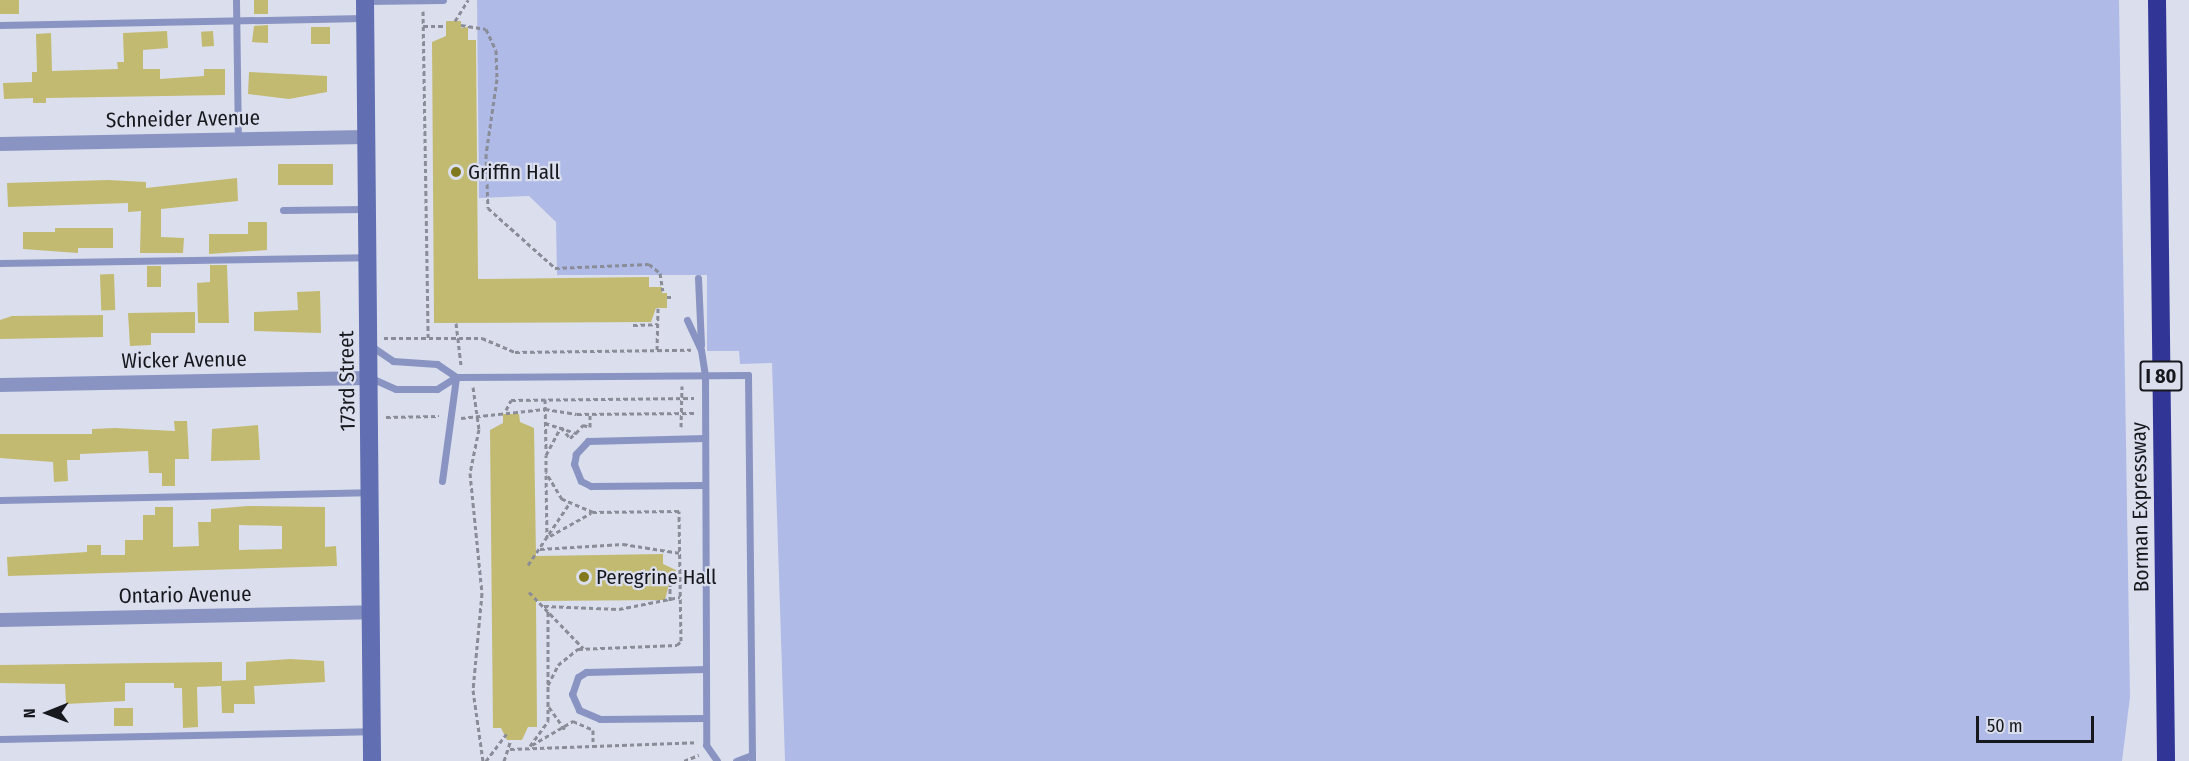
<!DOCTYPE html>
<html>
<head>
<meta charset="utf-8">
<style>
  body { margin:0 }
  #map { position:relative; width:2189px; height:761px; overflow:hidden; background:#dbdfed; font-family:"Fira Sans Condensed",sans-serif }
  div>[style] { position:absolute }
  .green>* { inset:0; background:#afbae7 }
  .building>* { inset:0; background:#c2ba70; transform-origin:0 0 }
  .path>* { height:3px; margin-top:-1.5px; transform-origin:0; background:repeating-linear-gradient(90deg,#8a8c97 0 4.5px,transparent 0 7.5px) }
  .lane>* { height:7px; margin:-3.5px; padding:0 3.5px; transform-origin:3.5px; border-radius:3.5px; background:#8994c2 }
  .street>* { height:14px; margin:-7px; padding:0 7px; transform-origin:7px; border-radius:7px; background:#8994c2 }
  .secondary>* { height:18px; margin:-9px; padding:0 9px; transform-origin:9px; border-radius:9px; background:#616eb1 }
  .highway>* { height:18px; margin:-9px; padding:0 9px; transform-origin:9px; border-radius:9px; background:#313696 }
  .dots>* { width:16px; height:16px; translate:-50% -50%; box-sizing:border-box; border:3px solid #dbdfed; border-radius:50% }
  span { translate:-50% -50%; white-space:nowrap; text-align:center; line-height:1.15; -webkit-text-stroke:4.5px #dbdfed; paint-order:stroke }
  .shield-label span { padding:2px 4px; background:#dbdfed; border:2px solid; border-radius:4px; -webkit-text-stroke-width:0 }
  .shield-label { font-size:20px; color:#17181d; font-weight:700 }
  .street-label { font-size:21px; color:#17181d }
  .poi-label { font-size:21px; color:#17181d }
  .left { translate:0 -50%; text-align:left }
  .north { position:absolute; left:18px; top:683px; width:60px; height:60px; -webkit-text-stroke:4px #dbdfed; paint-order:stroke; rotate:269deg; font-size:16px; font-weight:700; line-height:24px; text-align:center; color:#17181d }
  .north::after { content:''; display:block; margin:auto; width:21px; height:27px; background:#17181d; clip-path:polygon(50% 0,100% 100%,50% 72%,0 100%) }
  .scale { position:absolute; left:1976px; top:716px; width:118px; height:27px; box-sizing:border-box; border:3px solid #17181d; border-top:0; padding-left:8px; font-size:18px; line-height:21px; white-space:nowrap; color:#17181d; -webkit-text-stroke:4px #dbdfed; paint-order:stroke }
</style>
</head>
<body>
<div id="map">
  <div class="green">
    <div style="clip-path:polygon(477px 0,2119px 0,2130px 697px,2122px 761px,785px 761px,772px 363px,740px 364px,739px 351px,707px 351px,707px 275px,557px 275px,556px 222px,529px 196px,479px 198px)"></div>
  </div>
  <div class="building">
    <div style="left:0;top:0;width:19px;height:14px"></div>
    <div style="left:254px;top:0;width:14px;height:14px"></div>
    <div style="clip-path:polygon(446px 21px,461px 21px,461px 28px,468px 27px,468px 40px,476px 40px,478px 279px,649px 277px,649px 287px,662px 287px,662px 293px,667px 293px,667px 308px,656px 308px,651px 322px,434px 323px,432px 42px,446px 36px)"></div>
    <div style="clip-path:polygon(268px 25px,268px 43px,252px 42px,254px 26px)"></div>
    <div style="left:311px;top:27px;width:19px;height:17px"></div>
    <div style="clip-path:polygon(167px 31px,168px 48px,143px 50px,143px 69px,160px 69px,160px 79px,204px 76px,204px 69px,225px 69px,225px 95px,46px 98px,46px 103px,33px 103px,33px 98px,4px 99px,3px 83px,32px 82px,32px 72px,37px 72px,36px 34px,51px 33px,52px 71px,118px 69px,117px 62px,124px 62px,123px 33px)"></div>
    <div style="left:213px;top:31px;width:15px;height:12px;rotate:86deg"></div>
    <div style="clip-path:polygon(249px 72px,327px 76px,327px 92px,289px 99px,248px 94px)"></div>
    <div style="left:333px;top:164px;width:21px;height:55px;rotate:90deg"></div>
    <div style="clip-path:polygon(237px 178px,238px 201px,161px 209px,161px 237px,184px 238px,183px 253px,140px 253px,141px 211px,128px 212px,128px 203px,8px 207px,7px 183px,108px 180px,146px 182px,146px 188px)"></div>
    <div style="clip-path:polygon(248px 222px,267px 222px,267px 250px,209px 254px,209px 234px,248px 234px)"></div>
    <div style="clip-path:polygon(55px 228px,113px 228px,113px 248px,78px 248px,78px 253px,23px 249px,23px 232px,55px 232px)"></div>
    <div style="clip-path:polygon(210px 265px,227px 265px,229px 323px,198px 323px,197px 283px,210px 282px)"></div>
    <div style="left:147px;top:266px;width:14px;height:21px"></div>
    <div style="left:114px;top:274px;width:36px;height:14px;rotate:88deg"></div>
    <div style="clip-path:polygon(320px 291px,321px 333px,254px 331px,254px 312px,298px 310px,297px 292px)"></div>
    <div style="clip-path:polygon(195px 312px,195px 333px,151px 333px,151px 345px,130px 346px,128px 313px)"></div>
    <div style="clip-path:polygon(103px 315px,103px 337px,0 339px,0 320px,12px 316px)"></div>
    <div style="clip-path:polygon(503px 414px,519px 414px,520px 422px,534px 428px,536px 556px,663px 554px,663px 564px,676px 570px,676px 583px,669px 584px,665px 600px,536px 601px,537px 727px,528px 727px,522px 740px,507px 740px,501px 728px,493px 728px,490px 430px,503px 423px)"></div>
    <div style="clip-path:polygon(174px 421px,187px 421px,189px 459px,175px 459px,175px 486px,162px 486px,162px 473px,149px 473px,148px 451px,80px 454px,80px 460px,67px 460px,68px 481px,54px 482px,53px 462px,0 458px,0 434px,92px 434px,92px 429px,115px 428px,175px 431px)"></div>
    <div style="clip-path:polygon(258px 425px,260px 460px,211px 461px,212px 429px)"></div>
    <div style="clip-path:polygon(evenodd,248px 506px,325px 507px,325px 547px,336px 546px,337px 566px,8px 576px,7px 557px,87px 552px,87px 545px,101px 545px,101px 555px,125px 555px,125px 540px,143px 540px,143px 515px,155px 515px,155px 507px,173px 507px,173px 547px,199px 546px,198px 522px,211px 522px,211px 509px,248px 506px,239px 525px,282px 526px,282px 549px,239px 550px,239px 525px)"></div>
    <div style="clip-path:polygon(290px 659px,324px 661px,325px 682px,254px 686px,255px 704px,234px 704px,234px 713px,222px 713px,221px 686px,197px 687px,198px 727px,183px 728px,182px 688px,174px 688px,174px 683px,125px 683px,125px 701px,66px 704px,65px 684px,0 683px,0 665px,222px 662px,222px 681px,246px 680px,246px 662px)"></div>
    <div style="left:114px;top:708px;width:19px;height:18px"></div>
  </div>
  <div class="path">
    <div style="left:423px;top:11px;width:327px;rotate:89.1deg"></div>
    <div style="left:455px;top:21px;width:25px;rotate:-58deg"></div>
    <div style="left:461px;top:25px;width:25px;rotate:9deg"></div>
    <div style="left:486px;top:29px;width:23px;rotate:65deg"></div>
    <div style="left:496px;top:50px;width:29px;rotate:88deg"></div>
    <div style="left:497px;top:79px;width:76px;rotate:98.3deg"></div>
    <div style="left:486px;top:154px;width:54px;rotate:87.9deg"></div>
    <div style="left:488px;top:208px;width:90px;rotate:41.8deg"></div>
    <div style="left:555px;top:268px;width:94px;rotate:-2.4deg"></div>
    <div style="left:649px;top:264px;width:14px;rotate:39deg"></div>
    <div style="left:660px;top:273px;width:18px;rotate:81deg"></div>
    <div style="left:423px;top:26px;width:23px"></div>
    <div style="left:667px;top:297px;width:7px"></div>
    <div style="left:456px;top:323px;width:42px;rotate:83.2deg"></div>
    <div style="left:633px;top:325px;width:25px;rotate:-2deg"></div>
    <div style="left:384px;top:338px;width:98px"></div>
    <div style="left:482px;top:338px;width:36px;rotate:23deg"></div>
    <div style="left:515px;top:352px;width:176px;rotate:-0.7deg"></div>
    <div style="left:657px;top:350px;width:42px;rotate:-88.6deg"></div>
    <div style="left:473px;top:387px;width:42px;rotate:81.9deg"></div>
    <div style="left:479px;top:429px;width:45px;rotate:101.6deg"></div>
    <div style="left:470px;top:473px;width:121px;rotate:84.3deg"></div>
    <div style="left:482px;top:593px;width:97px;rotate:95.3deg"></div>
    <div style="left:473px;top:690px;width:72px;rotate:82deg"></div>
    <div style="left:545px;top:399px;width:52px;rotate:88.9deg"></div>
    <div style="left:506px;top:410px;width:11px;rotate:-63deg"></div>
    <div style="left:511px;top:400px;width:183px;rotate:-0.6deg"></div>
    <div style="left:386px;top:417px;width:53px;rotate:-1.1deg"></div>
    <div style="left:461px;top:418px;width:84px;rotate:-6.1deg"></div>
    <div style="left:545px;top:409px;width:32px;rotate:9deg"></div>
    <div style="left:577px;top:414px;width:117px;rotate:-0.5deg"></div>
    <div style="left:545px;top:423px;width:33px;rotate:18deg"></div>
    <div style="left:576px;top:433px;width:11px;rotate:-49deg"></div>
    <div style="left:583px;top:425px;width:7px;rotate:16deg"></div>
    <div style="left:590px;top:427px;width:13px;rotate:-90deg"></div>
    <div style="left:681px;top:427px;width:41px;rotate:-88.6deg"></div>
    <div style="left:546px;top:475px;width:63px;rotate:89.1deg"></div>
    <div style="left:550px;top:536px;width:47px;rotate:-29.3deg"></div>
    <div style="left:540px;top:549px;width:83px;rotate:-3.4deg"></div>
    <div style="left:623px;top:544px;width:58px;rotate:9deg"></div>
    <div style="left:528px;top:565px;width:73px;rotate:-56.1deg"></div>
    <div style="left:529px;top:592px;width:78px;rotate:46deg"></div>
    <div style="left:670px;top:601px;width:16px;rotate:-90deg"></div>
    <div style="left:544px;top:606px;width:75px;rotate:2.3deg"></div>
    <div style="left:619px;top:609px;width:62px;rotate:-11.1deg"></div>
    <div style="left:548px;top:685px;width:22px;rotate:-63deg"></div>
    <div style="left:558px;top:665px;width:26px;rotate:-39deg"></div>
    <div style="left:578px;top:649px;width:99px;rotate:-2.3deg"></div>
    <div style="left:677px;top:645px;width:6px;rotate:-45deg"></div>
    <div style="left:681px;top:641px;width:130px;rotate:-90.9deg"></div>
    <div style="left:679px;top:511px;width:86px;rotate:179.3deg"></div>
    <div style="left:593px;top:512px;width:34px;rotate:-157deg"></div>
    <div style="left:562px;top:499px;width:31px;rotate:-121deg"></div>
    <div style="left:546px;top:472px;width:17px;rotate:-90deg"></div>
    <div style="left:546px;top:455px;width:32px;rotate:-62deg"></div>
    <div style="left:561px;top:427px;width:14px;rotate:51deg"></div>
    <div style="left:570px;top:438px;width:8px;rotate:-40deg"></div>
    <div style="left:549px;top:707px;width:28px;rotate:55deg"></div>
    <div style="left:532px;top:745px;width:48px;rotate:-30.3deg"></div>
    <div style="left:573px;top:721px;width:22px;rotate:24deg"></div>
    <div style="left:593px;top:730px;width:13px;rotate:90deg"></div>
    <div style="left:530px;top:746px;width:31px;rotate:-54deg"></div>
    <div style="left:548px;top:721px;width:111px;rotate:-90deg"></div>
    <div style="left:510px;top:749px;width:187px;rotate:-2.1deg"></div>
    <div style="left:486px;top:761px;width:34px;rotate:-53deg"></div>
    <div style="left:504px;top:761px;width:22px;rotate:-72deg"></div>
    <div style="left:684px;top:761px;width:16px;rotate:-22deg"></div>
  </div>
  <div class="lane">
    <div style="left:236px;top:0;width:139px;rotate:89.2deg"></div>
    <div style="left:367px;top:1px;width:76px;rotate:-0.8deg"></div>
    <div style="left:0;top:25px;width:363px;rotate:-1.1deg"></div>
    <div style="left:283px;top:210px;width:82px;rotate:-0.7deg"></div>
    <div style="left:0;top:263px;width:366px;rotate:-0.9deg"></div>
    <div style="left:698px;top:278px;width:67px;rotate:87.4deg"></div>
    <div style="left:687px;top:320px;width:33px;rotate:65deg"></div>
    <div style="left:701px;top:350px;width:26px;rotate:81deg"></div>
    <div style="left:705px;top:376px;width:369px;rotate:89.8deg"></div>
    <div style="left:706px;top:745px;width:19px;rotate:55deg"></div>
    <div style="left:371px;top:346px;width:27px;rotate:34deg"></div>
    <div style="left:393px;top:361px;width:44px;rotate:3.9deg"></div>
    <div style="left:437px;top:364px;width:23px;rotate:34deg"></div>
    <div style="left:371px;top:378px;width:27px;rotate:24deg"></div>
    <div style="left:396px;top:389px;width:41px"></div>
    <div style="left:437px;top:389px;width:22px;rotate:-32deg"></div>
    <div style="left:456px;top:377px;width:292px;rotate:-0.4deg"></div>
    <div style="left:748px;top:375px;width:386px;rotate:89.4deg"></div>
    <div style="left:705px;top:438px;width:117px;rotate:178.5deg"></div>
    <div style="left:588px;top:441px;width:18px;rotate:133deg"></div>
    <div style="left:576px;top:454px;width:10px;rotate:101deg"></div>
    <div style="left:574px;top:464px;width:18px;rotate:68deg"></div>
    <div style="left:581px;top:481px;width:11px;rotate:27deg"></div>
    <div style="left:591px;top:486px;width:114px;rotate:-0.5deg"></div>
    <div style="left:442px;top:481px;width:105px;rotate:-82.3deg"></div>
    <div style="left:0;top:500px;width:367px;rotate:-1.2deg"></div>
    <div style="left:706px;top:669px;width:120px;rotate:178.6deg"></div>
    <div style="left:586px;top:672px;width:9px;rotate:148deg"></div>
    <div style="left:578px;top:677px;width:18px;rotate:109deg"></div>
    <div style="left:572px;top:694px;width:17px;rotate:66deg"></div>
    <div style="left:579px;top:710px;width:23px;rotate:23deg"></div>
    <div style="left:600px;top:719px;width:106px;rotate:-0.5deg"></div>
    <div style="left:0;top:739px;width:369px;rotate:-1.2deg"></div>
    <div style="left:736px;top:761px;width:17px;rotate:-21deg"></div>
  </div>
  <div class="street">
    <div style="left:0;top:144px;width:366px;rotate:-1.1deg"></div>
    <div style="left:0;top:385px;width:370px;rotate:-1.1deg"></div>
    <div style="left:0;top:620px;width:371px;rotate:-1.2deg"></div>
  </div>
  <div class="secondary">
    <div style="left:365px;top:0;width:761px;rotate:89.47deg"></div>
  </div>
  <div class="highway">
    <div style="left:2157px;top:0;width:761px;rotate:89.32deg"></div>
  </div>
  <div class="dots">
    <div style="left:456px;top:172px;background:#82781d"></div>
    <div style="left:584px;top:577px;background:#82781d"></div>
  </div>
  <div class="shield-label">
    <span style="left:2161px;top:376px">I 80</span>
  </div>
  <div class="street-label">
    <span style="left:183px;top:119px;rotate:-1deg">Schneider Avenue</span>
    <span style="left:184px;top:360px;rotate:-1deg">Wicker Avenue</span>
    <span style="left:347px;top:381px;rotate:-91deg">173rd Street</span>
    <span style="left:2140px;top:507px;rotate:-91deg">Borman Expressway</span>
    <span style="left:185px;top:595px;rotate:-1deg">Ontario Avenue</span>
  </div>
  <div class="poi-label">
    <span class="left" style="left:468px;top:172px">Griffin Hall</span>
    <span class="left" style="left:596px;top:577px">Peregrine Hall</span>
  </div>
  <div class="north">N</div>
  <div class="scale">50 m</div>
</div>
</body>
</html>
